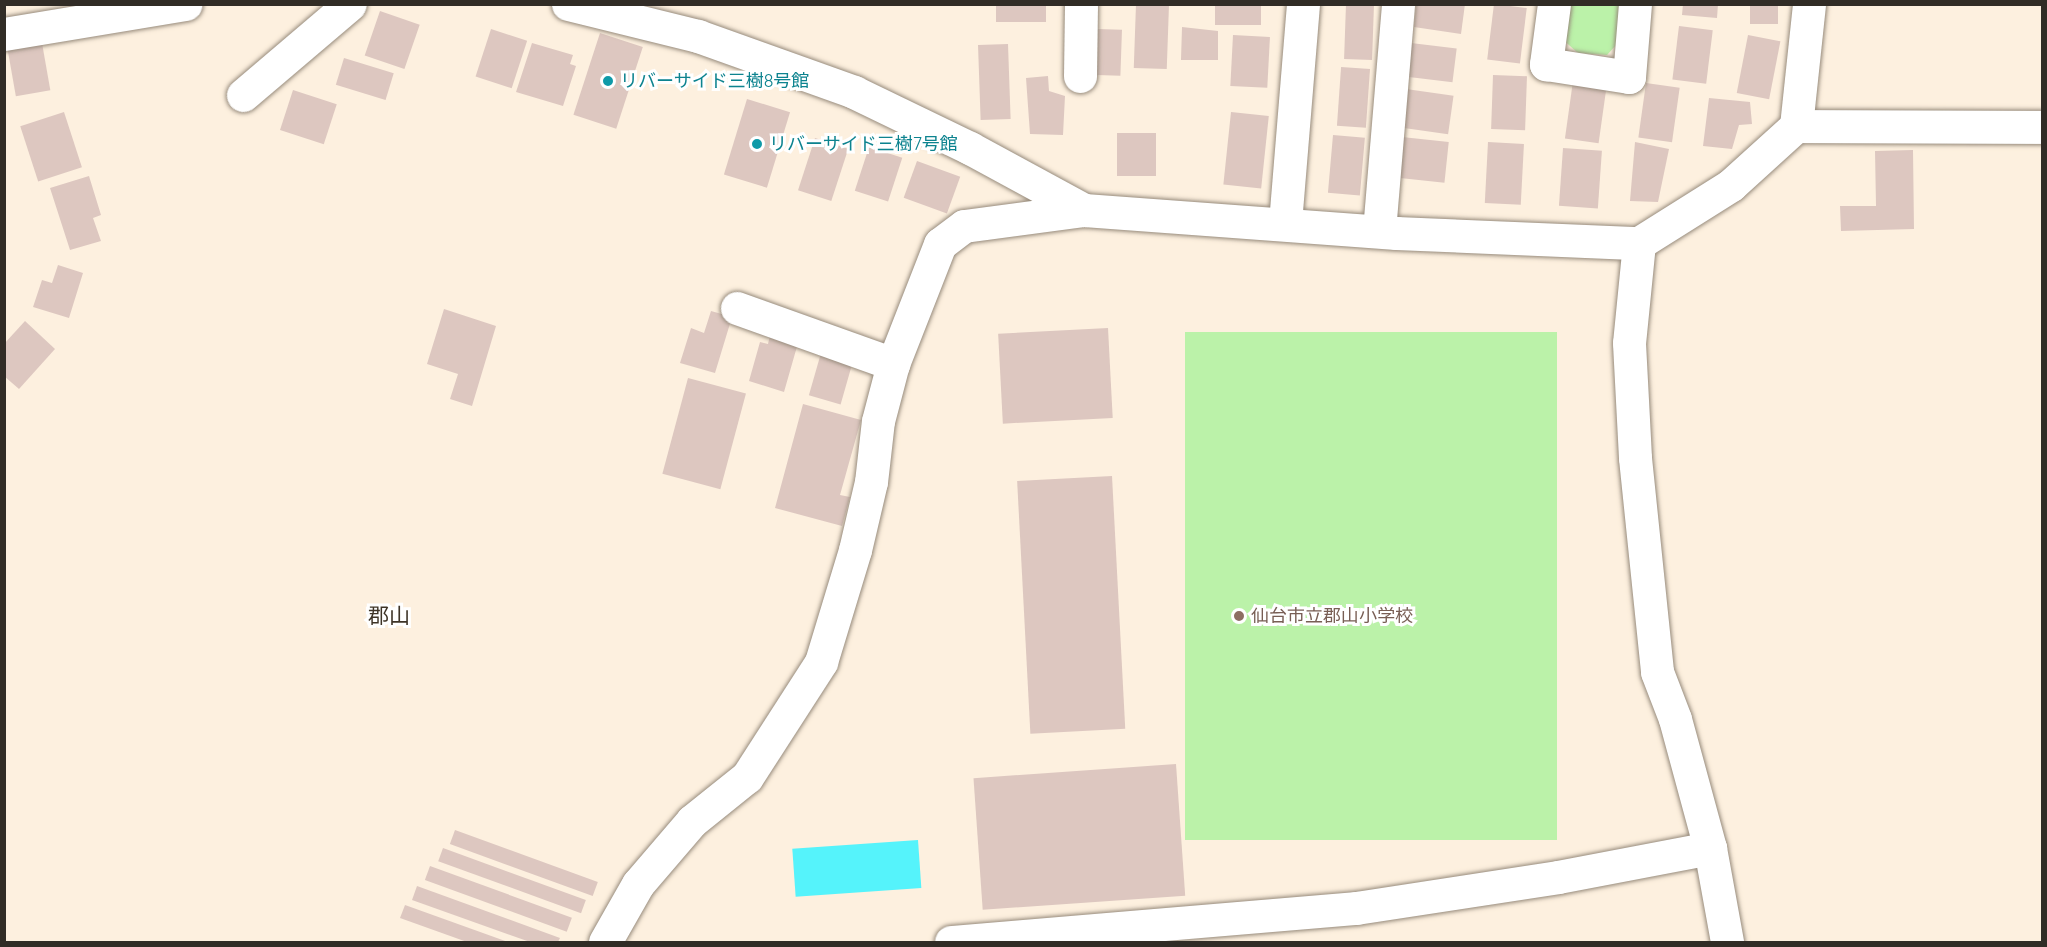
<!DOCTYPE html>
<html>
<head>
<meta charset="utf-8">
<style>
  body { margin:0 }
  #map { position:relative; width:2047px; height:947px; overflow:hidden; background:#fdf0df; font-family:Quicksand,"Noto Sans JP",sans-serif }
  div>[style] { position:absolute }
  .green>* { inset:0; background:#bbf2a9; transform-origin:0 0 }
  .water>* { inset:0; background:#55f3fb; transform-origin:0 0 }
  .building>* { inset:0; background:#ddc7c0; transform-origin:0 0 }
  .roads { filter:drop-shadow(0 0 2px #978b7c) drop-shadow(0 0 2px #978b7c) }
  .street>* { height:33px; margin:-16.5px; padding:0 16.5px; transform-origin:16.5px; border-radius:16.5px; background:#fff }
  .dots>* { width:16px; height:16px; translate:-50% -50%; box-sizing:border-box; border:3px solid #fff; border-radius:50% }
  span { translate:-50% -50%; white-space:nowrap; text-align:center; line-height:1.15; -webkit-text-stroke:6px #fff; paint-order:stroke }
  .culture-label { font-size:18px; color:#0d838f }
  .left { translate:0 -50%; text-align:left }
  .education-label { font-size:18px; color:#785e54 }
  .quarter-label { font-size:21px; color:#3e3427 }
  .frame { position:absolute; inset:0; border:6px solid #312c26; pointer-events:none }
</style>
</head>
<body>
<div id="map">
  <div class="green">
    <div style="clip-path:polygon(1565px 5px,1620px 5px,1618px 43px,1607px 55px,1578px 53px,1561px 38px)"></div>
    <div style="left:1185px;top:332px;width:372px;height:508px"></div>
  </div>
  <div class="water">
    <div style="left:918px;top:840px;width:48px;height:126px;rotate:86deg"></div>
  </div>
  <div class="building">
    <div style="left:996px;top:4px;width:50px;height:18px"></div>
    <div style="left:1136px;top:4px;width:33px;height:64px;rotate:2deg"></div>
    <div style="left:1215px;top:4px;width:46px;height:21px"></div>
    <div style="left:1346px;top:4px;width:28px;height:55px;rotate:2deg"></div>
    <div style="clip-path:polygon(1416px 4px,1465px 4px,1461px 34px,1414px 27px)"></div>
    <div style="left:1494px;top:4px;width:33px;height:56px;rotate:7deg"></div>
    <div style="clip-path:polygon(1683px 4px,1718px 4px,1717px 18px,1682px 15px)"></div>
    <div style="left:1750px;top:4px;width:28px;height:20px"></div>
    <div style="left:380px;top:11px;width:42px;height:47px;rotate:19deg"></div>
    <div style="left:1679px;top:26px;width:34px;height:54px;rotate:7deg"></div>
    <div style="clip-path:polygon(1182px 27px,1218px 31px,1218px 60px,1181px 60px)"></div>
    <div style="left:491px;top:29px;width:38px;height:50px;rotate:18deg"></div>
    <div style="left:1098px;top:29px;width:24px;height:46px;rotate:2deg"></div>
    <div style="left:600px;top:33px;width:45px;height:86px;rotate:18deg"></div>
    <div style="left:1233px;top:35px;width:37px;height:51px;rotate:3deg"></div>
    <div style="left:1748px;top:35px;width:33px;height:59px;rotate:11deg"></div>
    <div style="left:42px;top:43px;width:48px;height:35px;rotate:80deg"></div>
    <div style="clip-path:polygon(532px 43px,573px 55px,570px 64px,576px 66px,563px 106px,516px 92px)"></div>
    <div style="left:1411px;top:43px;width:46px;height:34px;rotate:7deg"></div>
    <div style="left:1008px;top:44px;width:75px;height:30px;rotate:88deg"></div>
    <div style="left:344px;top:58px;width:52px;height:28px;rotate:17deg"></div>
    <div style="left:1370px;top:69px;width:59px;height:29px;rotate:94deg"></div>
    <div style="left:1493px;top:75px;width:34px;height:54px;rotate:2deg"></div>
    <div style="clip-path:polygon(1048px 76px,1049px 91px,1065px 96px,1063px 135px,1030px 134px,1026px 78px)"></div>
    <div style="left:1573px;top:81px;width:34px;height:58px;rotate:8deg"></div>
    <div style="left:1646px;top:83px;width:34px;height:55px;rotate:8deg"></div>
    <div style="left:1406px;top:89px;width:48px;height:39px;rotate:8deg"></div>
    <div style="left:293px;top:90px;width:46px;height:42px;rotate:18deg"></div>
    <div style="clip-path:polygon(1709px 98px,1750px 102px,1752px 124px,1739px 125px,1732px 149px,1703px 146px)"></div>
    <div style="left:747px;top:99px;width:45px;height:79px;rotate:17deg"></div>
    <div style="left:64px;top:112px;width:58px;height:46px;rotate:72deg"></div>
    <div style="left:1231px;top:112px;width:38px;height:73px;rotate:6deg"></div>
    <div style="left:1117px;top:133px;width:39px;height:43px"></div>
    <div style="left:1333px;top:135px;width:32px;height:58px;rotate:5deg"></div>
    <div style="left:1402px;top:137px;width:47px;height:41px;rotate:6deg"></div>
    <div style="left:815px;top:138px;width:35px;height:55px;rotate:18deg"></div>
    <div style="left:1488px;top:142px;width:36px;height:61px;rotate:3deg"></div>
    <div style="clip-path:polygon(1635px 142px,1669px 149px,1658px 202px,1630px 201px)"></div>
    <div style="left:869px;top:147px;width:35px;height:46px;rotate:18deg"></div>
    <div style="left:1563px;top:148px;width:39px;height:58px;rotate:4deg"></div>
    <div style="clip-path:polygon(1913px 150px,1914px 229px,1841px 231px,1840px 206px,1876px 206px,1875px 151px)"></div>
    <div style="left:917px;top:161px;width:46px;height:39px;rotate:20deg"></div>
    <div style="clip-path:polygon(89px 176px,101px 215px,93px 218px,101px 241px,70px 250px,50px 188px)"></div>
    <div style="clip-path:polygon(58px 265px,83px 273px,69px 318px,33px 307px,42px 280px,52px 283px)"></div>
    <div style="clip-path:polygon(444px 309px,496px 326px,472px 406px,450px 399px,458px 374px,427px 364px)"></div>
    <div style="clip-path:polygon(711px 311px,732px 317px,715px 373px,680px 363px,691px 328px,704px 333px)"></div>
    <div style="clip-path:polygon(25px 321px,55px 349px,19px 389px,4px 376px,4px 344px)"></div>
    <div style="left:1108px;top:328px;width:90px;height:110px;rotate:87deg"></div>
    <div style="clip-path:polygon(770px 335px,798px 343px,784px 392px,749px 381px,760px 342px,768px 344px)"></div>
    <div style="left:821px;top:353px;width:33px;height:44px;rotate:16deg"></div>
    <div style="left:688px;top:378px;width:60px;height:99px;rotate:15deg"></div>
    <div style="clip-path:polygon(803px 404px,861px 420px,840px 495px,850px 497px,842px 526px,775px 508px)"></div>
    <div style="left:1112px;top:476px;width:253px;height:95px;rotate:87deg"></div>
    <div style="left:1176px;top:764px;width:132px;height:203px;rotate:86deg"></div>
    <div style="left:455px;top:830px;width:152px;height:15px;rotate:20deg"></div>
    <div style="left:443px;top:848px;width:152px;height:14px;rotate:20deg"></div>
    <div style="left:430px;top:866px;width:151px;height:15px;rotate:20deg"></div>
    <div style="clip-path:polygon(417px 886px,560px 938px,558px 942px,530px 942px,412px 900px)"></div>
    <div style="clip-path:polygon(405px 905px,508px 942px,467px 942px,400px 918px)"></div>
  </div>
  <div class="roads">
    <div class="street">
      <div style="left:568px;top:4px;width:134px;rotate:13.8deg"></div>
      <div style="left:698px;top:36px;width:166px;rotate:19.7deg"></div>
      <div style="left:854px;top:92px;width:129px;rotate:25.8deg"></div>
      <div style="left:970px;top:148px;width:130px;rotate:28.5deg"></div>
      <div style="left:1554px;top:4px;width:61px;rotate:97.6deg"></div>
      <div style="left:1546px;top:64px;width:84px;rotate:8.9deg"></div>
      <div style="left:1629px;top:77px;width:73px;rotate:-85.3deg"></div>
      <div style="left:4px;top:34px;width:184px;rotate:-9.4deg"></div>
      <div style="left:1080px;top:76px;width:72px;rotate:-89.2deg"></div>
      <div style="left:243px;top:95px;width:140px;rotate:-40.4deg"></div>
      <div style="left:1796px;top:126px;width:246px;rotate:0.2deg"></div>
      <div style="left:1285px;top:223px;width:220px;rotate:-85.3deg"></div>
      <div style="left:1379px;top:231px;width:228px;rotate:-85.2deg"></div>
      <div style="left:1639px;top:243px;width:100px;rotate:95.7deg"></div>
      <div style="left:1629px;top:343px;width:115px;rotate:87deg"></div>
      <div style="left:1635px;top:458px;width:215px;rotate:84.1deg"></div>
      <div style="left:1657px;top:672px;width:50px;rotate:69deg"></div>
      <div style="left:1675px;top:719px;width:134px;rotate:74.8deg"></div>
      <div style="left:1710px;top:848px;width:96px;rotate:79.7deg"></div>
      <div style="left:737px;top:308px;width:166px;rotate:19.7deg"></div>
      <div style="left:605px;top:942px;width:67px;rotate:-60.4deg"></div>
      <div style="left:638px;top:884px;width:83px;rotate:-49.4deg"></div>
      <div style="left:692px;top:821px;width:70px;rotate:-38.7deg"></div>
      <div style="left:747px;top:777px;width:137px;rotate:-57.2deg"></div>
      <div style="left:821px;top:662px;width:117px;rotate:-73.1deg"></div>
      <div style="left:855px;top:550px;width:70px;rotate:-76.8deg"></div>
      <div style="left:871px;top:482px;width:61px;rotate:-83.5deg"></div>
      <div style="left:878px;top:421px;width:59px;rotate:-75.3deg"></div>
      <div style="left:893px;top:364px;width:129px;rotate:-68.6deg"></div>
      <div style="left:940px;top:244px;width:30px;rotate:-37deg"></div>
      <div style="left:964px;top:226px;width:121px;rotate:-7.6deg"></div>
      <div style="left:1084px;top:210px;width:313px;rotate:4.2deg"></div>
      <div style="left:1396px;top:233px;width:243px;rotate:2.4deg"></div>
      <div style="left:1639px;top:243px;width:109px;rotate:-32.2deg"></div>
      <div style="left:1731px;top:185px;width:88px;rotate:-42.2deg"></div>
      <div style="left:1796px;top:126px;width:123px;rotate:-83.9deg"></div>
      <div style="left:951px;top:942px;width:406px;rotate:-4.8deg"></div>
      <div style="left:1356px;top:908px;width:204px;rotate:-8.7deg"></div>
      <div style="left:1558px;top:877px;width:155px;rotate:-10.8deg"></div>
    </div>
  </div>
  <div class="dots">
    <div style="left:608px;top:81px;background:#0f9aa8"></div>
    <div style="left:757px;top:144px;background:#0f9aa8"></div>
    <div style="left:1239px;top:616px;background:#8d6e63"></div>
  </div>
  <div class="culture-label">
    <span class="left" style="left:620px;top:81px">リバーサイド三樹8号館</span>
    <span class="left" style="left:769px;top:144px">リバーサイド三樹7号館</span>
  </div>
  <div class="education-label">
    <span class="left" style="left:1251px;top:616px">仙台市立郡山小学校</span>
  </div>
  <div class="quarter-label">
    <span style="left:389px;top:615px">郡山</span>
  </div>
  <div class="frame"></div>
</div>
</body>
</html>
